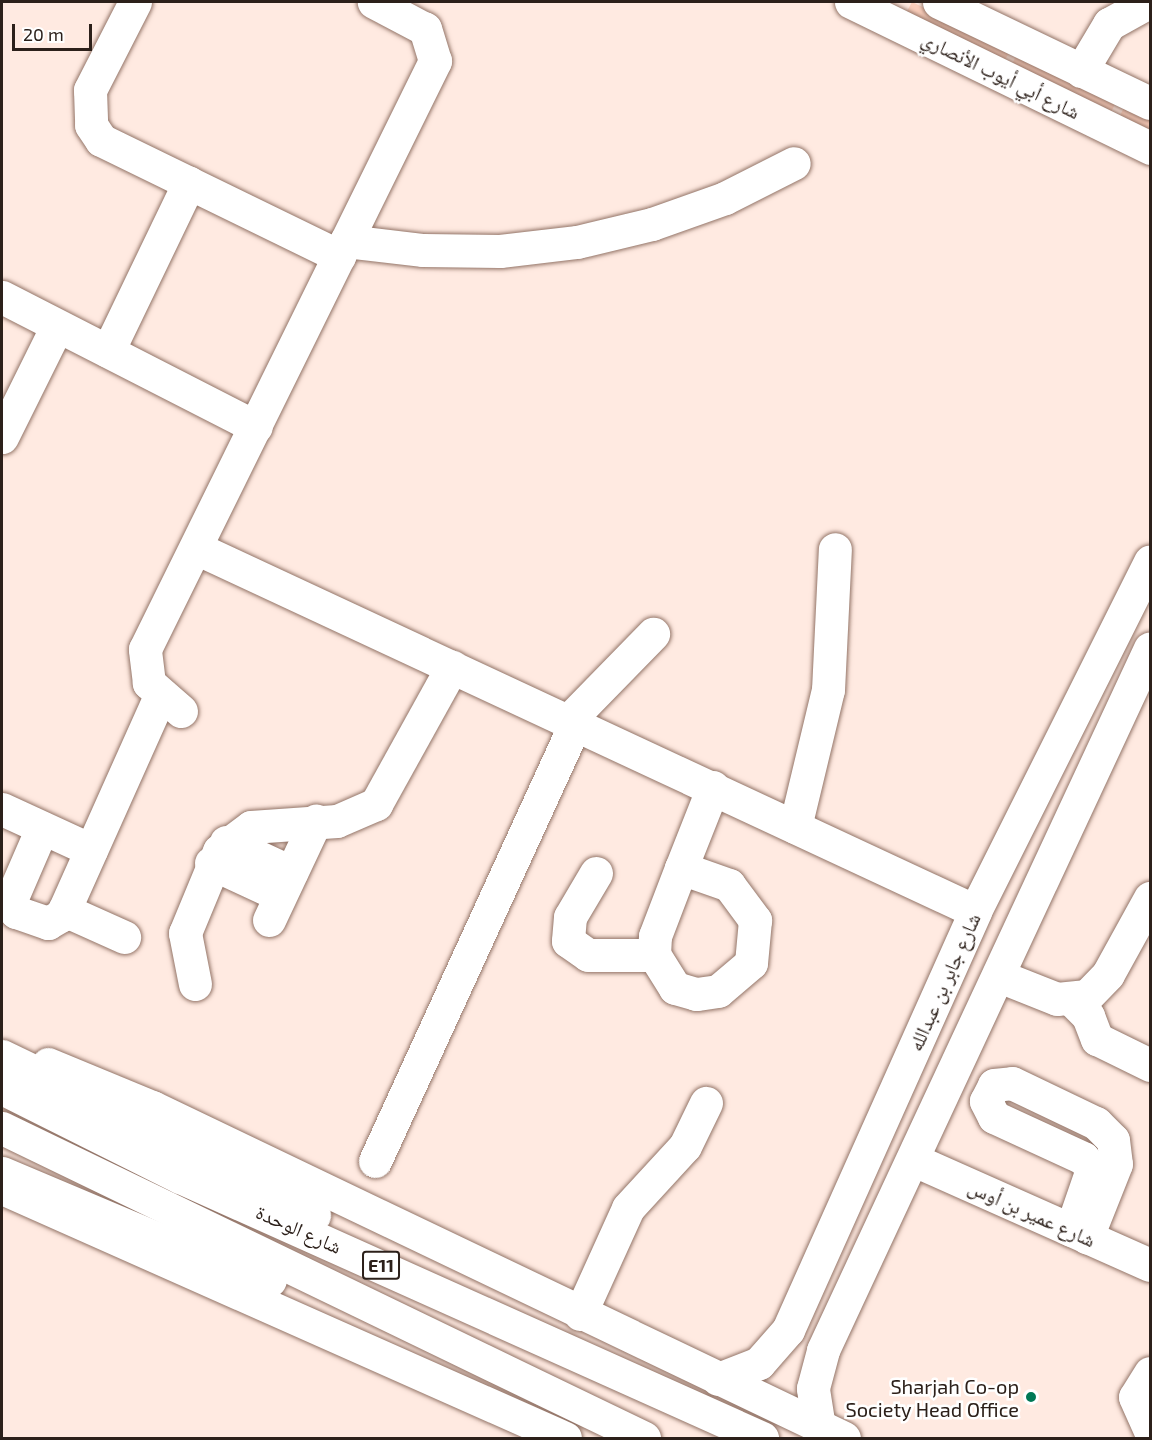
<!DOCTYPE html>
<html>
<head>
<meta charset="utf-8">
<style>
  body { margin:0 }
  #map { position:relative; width:1152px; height:1440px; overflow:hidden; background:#ffeae1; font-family:"Exo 2","Noto Naskh Arabic",sans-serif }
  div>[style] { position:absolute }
  .green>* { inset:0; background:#fccfbc; transform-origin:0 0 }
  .roads { filter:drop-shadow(0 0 2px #937467) drop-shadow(0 0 2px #937467) }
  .minor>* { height:33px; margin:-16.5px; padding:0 16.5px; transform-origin:16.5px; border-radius:16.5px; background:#fff }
  .highway>* { height:33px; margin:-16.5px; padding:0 16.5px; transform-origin:16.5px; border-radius:16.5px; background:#fff }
  .dots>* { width:16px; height:16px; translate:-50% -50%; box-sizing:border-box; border:3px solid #fff; border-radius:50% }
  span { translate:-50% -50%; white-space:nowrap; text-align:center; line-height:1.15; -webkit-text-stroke:5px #fff; paint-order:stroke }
  .shield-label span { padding:2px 4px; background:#fff; border:2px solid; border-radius:4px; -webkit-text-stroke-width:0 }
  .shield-label { font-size:18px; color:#2c201a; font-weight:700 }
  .street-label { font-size:20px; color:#2c201a }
  .poi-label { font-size:20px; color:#2c201a }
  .right { translate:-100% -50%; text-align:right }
  .frame { position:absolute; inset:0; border:3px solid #2c201a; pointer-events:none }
  .scale { position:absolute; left:12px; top:24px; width:80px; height:27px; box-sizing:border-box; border:3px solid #2c201a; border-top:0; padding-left:8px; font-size:18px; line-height:21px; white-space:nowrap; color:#2c201a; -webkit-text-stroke:4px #fff; paint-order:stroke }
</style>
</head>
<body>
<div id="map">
  <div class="green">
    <div style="clip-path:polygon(912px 2px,1011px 49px,1004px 62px,906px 13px)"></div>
    <div style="left:1018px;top:52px;width:110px;height:14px;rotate:26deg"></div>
    <div style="clip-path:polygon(1125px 105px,1150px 117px,1150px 134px,1119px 118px)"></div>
  </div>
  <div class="roads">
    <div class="minor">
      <div style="left:135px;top:2px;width:99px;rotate:117.1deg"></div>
      <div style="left:90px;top:90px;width:35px;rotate:88deg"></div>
      <div style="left:91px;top:125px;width:18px;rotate:56deg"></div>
      <div style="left:101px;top:140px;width:265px;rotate:26deg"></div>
      <div style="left:851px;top:2px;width:333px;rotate:26deg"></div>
      <div style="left:939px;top:2px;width:234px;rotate:25.6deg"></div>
      <div style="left:1081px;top:71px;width:55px;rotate:-59.2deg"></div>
      <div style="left:1109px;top:24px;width:37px;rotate:-29deg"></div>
      <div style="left:346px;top:241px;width:78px;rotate:6.7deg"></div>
      <div style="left:423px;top:250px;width:77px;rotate:0.7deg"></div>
      <div style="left:500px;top:251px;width:78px;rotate:-6.7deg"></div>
      <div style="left:577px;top:242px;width:77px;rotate:-13.5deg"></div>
      <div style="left:652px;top:224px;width:77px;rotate:-19.6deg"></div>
      <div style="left:725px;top:198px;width:77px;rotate:-26.9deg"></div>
      <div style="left:2px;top:297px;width:285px;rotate:27.1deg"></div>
      <div style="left:108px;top:351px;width:187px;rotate:-64.3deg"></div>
      <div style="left:2px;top:437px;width:124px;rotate:-63.6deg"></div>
      <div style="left:196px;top:548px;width:859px;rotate:24.98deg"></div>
      <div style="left:181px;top:711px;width:43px;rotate:-138.8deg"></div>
      <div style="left:149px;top:683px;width:34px;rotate:-97deg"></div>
      <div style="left:145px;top:649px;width:656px;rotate:-63.75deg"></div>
      <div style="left:435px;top:61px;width:34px;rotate:-107deg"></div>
      <div style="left:425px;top:29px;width:58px;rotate:-152.1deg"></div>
      <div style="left:568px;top:721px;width:122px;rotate:-45.7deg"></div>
      <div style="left:2px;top:809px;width:98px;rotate:24.7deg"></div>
      <div style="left:795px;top:827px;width:141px;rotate:-76.5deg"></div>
      <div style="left:828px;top:690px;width:141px;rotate:-87.2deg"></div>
      <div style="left:42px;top:828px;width:81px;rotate:113.4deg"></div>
      <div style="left:10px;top:902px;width:12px;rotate:59deg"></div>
      <div style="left:16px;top:912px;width:34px;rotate:19deg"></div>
      <div style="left:48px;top:923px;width:16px;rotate:-30deg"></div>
      <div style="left:62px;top:915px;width:240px;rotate:-65.9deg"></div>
      <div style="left:226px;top:842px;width:72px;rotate:24.8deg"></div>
      <div style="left:211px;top:863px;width:76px;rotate:24.9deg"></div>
      <div style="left:681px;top:868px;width:51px;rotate:19.5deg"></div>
      <div style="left:729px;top:885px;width:44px;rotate:53.4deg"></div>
      <div style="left:755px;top:920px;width:43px;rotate:95.3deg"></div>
      <div style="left:751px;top:963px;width:43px;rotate:139.7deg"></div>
      <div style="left:718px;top:991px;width:22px;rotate:172deg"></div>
      <div style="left:696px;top:994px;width:22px;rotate:-164deg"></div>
      <div style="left:675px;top:988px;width:39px;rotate:-122deg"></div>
      <div style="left:654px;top:955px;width:19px;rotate:-87deg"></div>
      <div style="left:655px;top:936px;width:73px;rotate:-69.1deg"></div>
      <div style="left:681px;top:868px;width:87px;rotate:-68.4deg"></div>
      <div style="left:596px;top:873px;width:51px;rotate:120.6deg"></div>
      <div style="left:570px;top:917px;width:24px;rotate:95deg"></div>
      <div style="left:568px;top:941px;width:24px;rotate:35deg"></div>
      <div style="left:588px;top:955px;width:66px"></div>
      <div style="left:64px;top:910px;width:66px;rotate:24.2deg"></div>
      <div style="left:269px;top:920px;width:110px;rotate:-64.8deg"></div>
      <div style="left:999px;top:976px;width:62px;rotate:21.6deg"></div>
      <div style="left:1057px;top:999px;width:30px;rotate:-6deg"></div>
      <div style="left:1087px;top:996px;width:30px;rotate:-46deg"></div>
      <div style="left:1108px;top:974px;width:87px;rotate:-61.1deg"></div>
      <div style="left:195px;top:984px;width:52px;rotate:-101.1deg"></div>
      <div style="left:185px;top:933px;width:89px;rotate:-67.5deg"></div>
      <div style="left:219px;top:851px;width:40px;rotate:-37deg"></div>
      <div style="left:251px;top:827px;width:86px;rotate:-4deg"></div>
      <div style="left:337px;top:821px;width:43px;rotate:-23.6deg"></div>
      <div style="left:376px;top:804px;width:157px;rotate:-61deg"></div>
      <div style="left:1072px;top:1000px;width:23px;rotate:45deg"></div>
      <div style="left:1088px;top:1016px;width:25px;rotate:69deg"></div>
      <div style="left:1097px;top:1039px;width:59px;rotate:26.1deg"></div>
      <div style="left:48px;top:1064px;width:113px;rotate:22.5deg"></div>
      <div style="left:152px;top:1107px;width:767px;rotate:25.56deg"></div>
      <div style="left:914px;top:1160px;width:258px;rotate:24deg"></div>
      <div style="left:375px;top:1161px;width:481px;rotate:-65.4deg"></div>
      <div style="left:2px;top:1188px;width:616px;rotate:23.94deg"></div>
      <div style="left:1071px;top:1230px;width:65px;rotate:-71deg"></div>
      <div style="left:1092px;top:1169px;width:14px;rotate:-129deg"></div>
      <div style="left:1083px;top:1158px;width:98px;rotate:-155.3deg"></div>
      <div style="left:994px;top:1117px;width:18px;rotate:-117deg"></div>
      <div style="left:986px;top:1101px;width:18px;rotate:-63deg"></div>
      <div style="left:994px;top:1085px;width:18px;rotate:-6deg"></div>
      <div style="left:1012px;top:1083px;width:93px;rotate:25.5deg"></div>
      <div style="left:1096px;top:1123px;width:24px;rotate:45deg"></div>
      <div style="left:1113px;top:1140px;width:24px;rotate:83deg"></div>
      <div style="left:1116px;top:1164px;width:79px;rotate:111.7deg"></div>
      <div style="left:580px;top:1314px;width:116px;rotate:-65.6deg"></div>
      <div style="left:628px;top:1208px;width:84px;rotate:-47.4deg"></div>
      <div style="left:685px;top:1146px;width:48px;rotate:-64deg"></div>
      <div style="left:1150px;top:1373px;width:28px;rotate:122deg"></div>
      <div style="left:1135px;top:1397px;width:37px;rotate:66deg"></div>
      <div style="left:718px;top:1379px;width:44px;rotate:-21.3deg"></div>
      <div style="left:759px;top:1363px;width:44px;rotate:-48.7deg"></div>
      <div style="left:788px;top:1330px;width:459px;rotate:-65.9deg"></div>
      <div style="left:975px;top:911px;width:391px;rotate:-63.4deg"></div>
      <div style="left:819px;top:1427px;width:39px;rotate:-99deg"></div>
      <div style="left:813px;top:1388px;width:39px;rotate:-75deg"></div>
      <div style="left:823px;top:1350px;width:774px;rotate:-65.02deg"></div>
    </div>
    <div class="highway">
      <div style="left:2px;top:1056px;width:216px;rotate:25.7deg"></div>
      <div style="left:197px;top:1150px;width:134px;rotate:29.1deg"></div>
      <div style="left:2px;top:1088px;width:199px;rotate:26.6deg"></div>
      <div style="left:180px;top:1177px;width:638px;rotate:24.15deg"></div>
      <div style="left:2px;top:1128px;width:713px;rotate:25.77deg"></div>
      <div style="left:2px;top:1173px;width:198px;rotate:22.9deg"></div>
      <div style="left:184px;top:1250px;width:91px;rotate:19.2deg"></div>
    </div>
  </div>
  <div class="dots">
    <div style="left:1031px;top:1397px;background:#007855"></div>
  </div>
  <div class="shield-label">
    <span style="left:381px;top:1265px">E11</span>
  </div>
  <div class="street-label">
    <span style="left:1001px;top:75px;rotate:26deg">شارع أبي أيوب الأنصاري</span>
    <span style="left:944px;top:982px;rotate:-66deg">شارع جابر بن عبدالله</span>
    <span style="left:1032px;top:1213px;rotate:24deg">شارع عمير بن أوس</span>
    <span style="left:299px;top:1229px;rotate:24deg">شارع الوحدة</span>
  </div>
  <div class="poi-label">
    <span class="right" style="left:1019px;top:1398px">Sharjah Co-op<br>Society Head Office</span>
  </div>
  <div class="frame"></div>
  <div class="scale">20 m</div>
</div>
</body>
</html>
